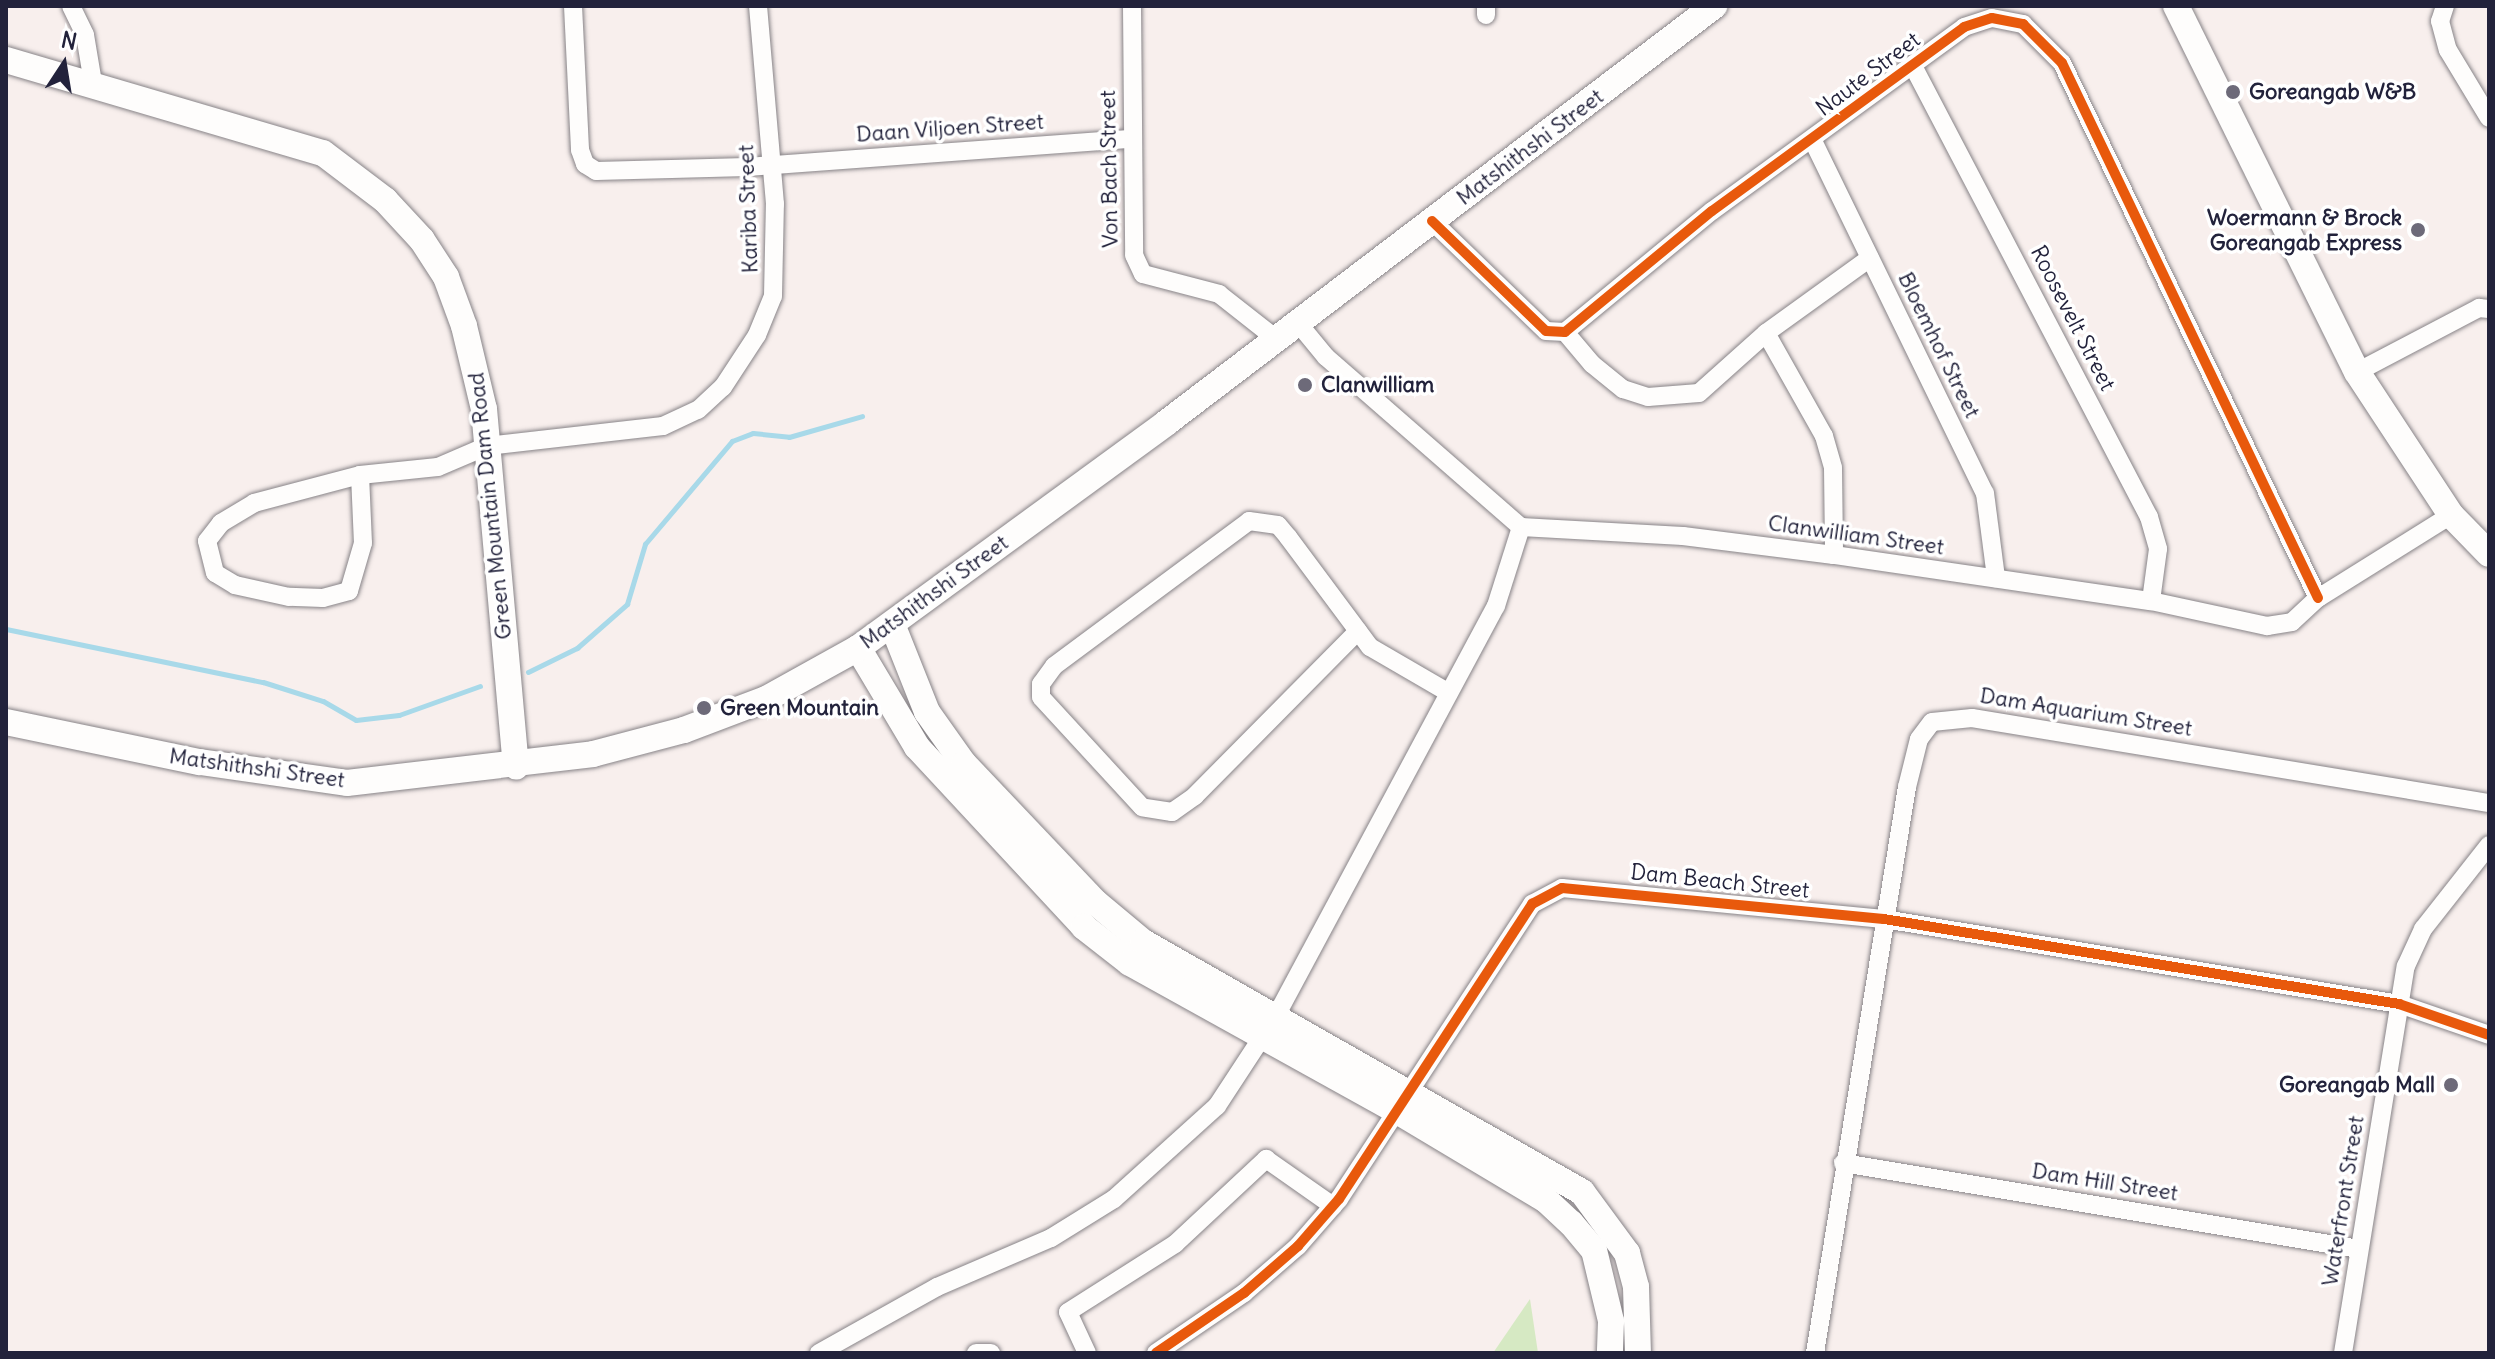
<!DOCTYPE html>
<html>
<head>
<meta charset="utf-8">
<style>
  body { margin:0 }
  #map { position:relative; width:2495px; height:1359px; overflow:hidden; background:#f8efed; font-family:Delius,sans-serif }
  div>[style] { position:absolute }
  .green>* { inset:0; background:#d6e9c3 }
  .stream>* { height:5px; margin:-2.5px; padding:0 2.5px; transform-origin:2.5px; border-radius:2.5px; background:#a8d9e9 }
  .roads { filter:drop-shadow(0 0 2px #878387) drop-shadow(0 0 2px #878387) }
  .street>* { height:18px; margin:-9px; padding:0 9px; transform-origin:9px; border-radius:9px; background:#fefdfc }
  .secondary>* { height:26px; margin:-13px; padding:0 13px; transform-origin:13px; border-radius:13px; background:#fefdfc }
  .cycleway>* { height:10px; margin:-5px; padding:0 5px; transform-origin:5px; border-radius:5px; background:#e8590c }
  .dots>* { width:22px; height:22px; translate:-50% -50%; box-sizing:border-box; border:4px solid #fff; border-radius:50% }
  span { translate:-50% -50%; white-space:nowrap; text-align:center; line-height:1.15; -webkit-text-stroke:7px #fff; paint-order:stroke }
  .street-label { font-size:22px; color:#22223b }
  .poi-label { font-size:22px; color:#22223b; font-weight:700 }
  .left { translate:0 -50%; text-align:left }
  .right { translate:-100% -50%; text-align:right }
  .frame { position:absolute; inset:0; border:8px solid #22223b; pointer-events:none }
  .north { position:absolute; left:24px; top:24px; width:80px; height:80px; -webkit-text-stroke:6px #fff; paint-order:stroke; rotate:12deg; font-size:22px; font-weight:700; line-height:32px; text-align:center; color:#22223b }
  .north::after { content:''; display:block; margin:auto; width:28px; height:36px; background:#22223b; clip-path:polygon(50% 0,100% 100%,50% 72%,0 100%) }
</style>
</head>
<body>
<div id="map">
  <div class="green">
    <div style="clip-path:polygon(1530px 1299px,1538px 1353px,1493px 1353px)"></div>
  </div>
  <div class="stream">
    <div style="left:6px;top:629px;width:262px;rotate:11.7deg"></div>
    <div style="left:263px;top:682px;width:63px;rotate:17.6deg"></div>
    <div style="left:323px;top:701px;width:38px;rotate:30deg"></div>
    <div style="left:356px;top:720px;width:43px;rotate:-6.6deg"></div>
    <div style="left:399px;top:715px;width:86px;rotate:-19.7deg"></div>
    <div style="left:528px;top:672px;width:55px;rotate:-26.1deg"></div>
    <div style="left:577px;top:648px;width:67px;rotate:-41.3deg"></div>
    <div style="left:627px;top:604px;width:63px;rotate:-73.3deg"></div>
    <div style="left:645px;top:544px;width:135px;rotate:-49.8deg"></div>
    <div style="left:732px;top:441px;width:22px;rotate:-21deg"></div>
    <div style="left:753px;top:433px;width:36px;rotate:6deg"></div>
    <div style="left:789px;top:437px;width:76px;rotate:-16deg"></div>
  </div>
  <div class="roads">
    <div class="street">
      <div style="left:71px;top:6px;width:32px;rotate:64deg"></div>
      <div style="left:85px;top:35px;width:49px;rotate:80.5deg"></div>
      <div style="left:573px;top:6px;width:144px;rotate:87.2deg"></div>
      <div style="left:580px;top:150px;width:15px;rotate:70deg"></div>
      <div style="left:585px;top:164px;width:13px;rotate:32deg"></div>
      <div style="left:596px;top:171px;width:151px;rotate:-1.5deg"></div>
      <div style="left:747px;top:167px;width:384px;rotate:-4.2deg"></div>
      <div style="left:1132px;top:6px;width:249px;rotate:89.5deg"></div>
      <div style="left:1134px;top:255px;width:21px;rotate:65deg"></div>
      <div style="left:1143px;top:274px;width:79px;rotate:14.7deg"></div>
      <div style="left:1219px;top:294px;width:71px;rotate:38.2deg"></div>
      <div style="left:1486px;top:6px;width:9px;rotate:90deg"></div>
      <div style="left:2445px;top:6px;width:16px;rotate:108deg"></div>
      <div style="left:2440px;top:21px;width:30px;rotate:75deg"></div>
      <div style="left:2448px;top:50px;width:79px;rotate:58.9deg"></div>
      <div style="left:1913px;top:66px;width:509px;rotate:62.38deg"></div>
      <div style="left:2149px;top:517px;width:33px;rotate:74deg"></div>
      <div style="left:2158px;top:549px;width:52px;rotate:97.7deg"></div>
      <div style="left:1813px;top:141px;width:392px;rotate:64deg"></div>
      <div style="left:1985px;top:493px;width:86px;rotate:82.6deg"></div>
      <div style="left:1432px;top:221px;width:158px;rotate:44deg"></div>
      <div style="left:1546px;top:331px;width:19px;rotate:3deg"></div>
      <div style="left:1565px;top:332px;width:190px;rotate:-39.5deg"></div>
      <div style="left:1712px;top:211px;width:312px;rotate:-36.1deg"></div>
      <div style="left:1964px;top:27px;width:29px;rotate:-18deg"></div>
      <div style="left:1992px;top:18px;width:32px;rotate:11deg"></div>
      <div style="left:2023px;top:24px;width:55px;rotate:45deg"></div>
      <div style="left:2062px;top:63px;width:593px;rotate:64.43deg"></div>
      <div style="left:1298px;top:323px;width:44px;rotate:50.5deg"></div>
      <div style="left:1326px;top:357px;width:259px;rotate:41.1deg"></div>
      <div style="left:1521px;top:527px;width:162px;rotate:3.2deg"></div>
      <div style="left:1683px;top:536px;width:152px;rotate:7.2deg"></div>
      <div style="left:1834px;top:555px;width:320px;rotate:8.3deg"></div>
      <div style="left:2151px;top:601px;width:119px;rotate:12.2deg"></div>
      <div style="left:2267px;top:626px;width:25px;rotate:-9deg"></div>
      <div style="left:2292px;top:622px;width:35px;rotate:-43deg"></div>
      <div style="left:2318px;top:598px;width:157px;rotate:-32deg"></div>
      <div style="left:1565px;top:332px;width:42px;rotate:49.8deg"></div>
      <div style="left:1592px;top:364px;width:40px;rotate:39deg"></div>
      <div style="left:1623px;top:389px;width:26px;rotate:18deg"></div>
      <div style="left:1648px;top:397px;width:51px;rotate:-4.5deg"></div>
      <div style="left:1699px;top:393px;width:90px;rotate:-41.8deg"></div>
      <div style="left:1766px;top:333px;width:128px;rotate:-35.8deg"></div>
      <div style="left:1766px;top:333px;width:118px;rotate:60.6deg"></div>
      <div style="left:1824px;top:436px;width:33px;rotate:74deg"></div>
      <div style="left:1833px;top:468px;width:87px;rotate:89.3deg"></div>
      <div style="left:2357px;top:372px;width:138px;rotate:-27.7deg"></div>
      <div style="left:2479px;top:308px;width:10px;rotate:6deg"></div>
      <div style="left:360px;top:475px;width:68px;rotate:87.5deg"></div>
      <div style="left:363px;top:543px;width:50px;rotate:106.3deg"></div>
      <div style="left:349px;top:591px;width:27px;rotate:165deg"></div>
      <div style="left:323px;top:598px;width:34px;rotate:-178deg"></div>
      <div style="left:289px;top:597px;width:55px;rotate:-167.5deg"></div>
      <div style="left:235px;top:585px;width:23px;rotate:-149deg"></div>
      <div style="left:215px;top:573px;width:33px;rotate:-104deg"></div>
      <div style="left:207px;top:541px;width:23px;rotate:-52deg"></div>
      <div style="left:221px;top:523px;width:39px;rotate:-31deg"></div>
      <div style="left:254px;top:503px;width:110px;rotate:-14.8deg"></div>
      <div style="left:360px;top:475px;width:78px;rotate:-5.9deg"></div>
      <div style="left:438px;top:467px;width:53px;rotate:-23.2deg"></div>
      <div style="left:487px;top:446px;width:177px;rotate:-6.5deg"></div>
      <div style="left:663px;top:426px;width:38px;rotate:-25deg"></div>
      <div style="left:698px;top:410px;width:34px;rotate:-43deg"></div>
      <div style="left:723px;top:387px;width:62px;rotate:-56.8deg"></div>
      <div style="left:757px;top:335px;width:42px;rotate:-67.7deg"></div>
      <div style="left:773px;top:296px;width:92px;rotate:-88.8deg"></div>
      <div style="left:775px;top:204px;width:199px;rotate:-94.9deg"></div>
      <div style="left:1358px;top:631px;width:232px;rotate:134.7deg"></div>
      <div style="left:1195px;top:796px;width:28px;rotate:145deg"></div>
      <div style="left:1172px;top:812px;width:30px;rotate:-171deg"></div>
      <div style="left:1142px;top:807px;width:149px;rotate:-132.6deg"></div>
      <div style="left:1041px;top:697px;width:13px;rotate:-90deg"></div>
      <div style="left:1041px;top:684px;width:22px;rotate:-54deg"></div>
      <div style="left:1054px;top:666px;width:243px;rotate:-36.6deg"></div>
      <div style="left:1249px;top:521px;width:29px;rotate:8deg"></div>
      <div style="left:1278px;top:525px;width:16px;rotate:50deg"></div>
      <div style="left:1288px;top:537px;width:137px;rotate:53.3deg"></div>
      <div style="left:1370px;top:647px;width:91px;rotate:30.2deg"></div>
      <div style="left:1843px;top:1163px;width:523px;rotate:9.46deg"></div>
      <div style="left:819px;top:1353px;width:135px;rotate:-29.2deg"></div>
      <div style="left:937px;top:1287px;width:124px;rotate:-23.3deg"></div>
      <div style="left:1051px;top:1238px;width:74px;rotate:-31.8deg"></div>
      <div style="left:1114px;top:1199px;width:139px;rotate:-42.1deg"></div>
      <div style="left:1217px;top:1106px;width:108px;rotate:-56.8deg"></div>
      <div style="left:1276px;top:1016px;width:465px;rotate:-61.8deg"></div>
      <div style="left:1496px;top:606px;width:83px;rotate:-72.4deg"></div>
      <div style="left:976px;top:1353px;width:15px"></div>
      <div style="left:1087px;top:1353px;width:45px;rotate:-114.9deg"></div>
      <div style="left:1068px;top:1312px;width:127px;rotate:-32.4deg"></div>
      <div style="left:1175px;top:1244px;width:125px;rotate:-43deg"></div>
      <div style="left:1266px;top:1159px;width:82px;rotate:35deg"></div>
      <div style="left:1156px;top:1353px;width:107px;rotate:-34.3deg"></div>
      <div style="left:1244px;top:1293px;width:72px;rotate:-41deg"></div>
      <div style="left:1298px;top:1246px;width:62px;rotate:-48.9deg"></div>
      <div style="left:1339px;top:1199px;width:353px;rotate:-56.8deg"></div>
      <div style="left:1532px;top:904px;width:34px;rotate:-28deg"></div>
      <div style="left:1562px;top:888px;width:323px;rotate:5.5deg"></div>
      <div style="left:1884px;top:919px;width:522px;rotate:9.37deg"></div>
      <div style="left:2399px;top:1004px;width:95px;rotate:19deg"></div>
      <div style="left:1815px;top:1353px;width:573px;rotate:-80.77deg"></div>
      <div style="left:1907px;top:787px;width:49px;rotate:-76deg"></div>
      <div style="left:1919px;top:739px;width:21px;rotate:-53deg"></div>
      <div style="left:1932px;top:722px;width:40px;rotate:-5.7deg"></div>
      <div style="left:1972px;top:718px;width:524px;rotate:9.34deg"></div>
      <div style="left:2343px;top:1353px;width:392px;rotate:-80.8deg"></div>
      <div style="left:2406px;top:966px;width:41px;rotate:-65.3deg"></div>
      <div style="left:2423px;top:929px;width:107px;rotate:-51.8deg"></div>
    </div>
    <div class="secondary">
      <div style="left:2176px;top:6px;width:408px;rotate:63.7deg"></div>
      <div style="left:2357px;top:372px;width:171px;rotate:56.7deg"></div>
      <div style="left:2451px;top:515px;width:54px;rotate:45.7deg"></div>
      <div style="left:6px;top:60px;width:330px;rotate:16.4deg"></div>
      <div style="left:323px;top:153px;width:78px;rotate:37.2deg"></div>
      <div style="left:385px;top:200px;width:54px;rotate:47.2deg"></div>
      <div style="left:422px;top:240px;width:44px;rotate:57deg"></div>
      <div style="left:446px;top:277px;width:52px;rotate:69.8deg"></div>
      <div style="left:464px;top:326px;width:85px;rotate:76.5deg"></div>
      <div style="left:484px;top:409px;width:359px;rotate:84.9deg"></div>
      <div style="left:892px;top:624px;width:95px;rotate:68.3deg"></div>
      <div style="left:927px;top:712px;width:64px;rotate:54.6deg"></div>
      <div style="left:964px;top:764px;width:190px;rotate:46.5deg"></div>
      <div style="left:1095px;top:902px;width:62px;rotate:39.8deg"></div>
      <div style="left:1143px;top:942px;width:505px;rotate:29.66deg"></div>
      <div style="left:1582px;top:1192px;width:76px;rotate:53.6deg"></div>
      <div style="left:1627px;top:1253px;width:35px;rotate:75deg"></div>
      <div style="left:1636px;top:1287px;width:66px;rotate:88.3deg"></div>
      <div style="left:858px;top:648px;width:115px;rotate:59.2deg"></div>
      <div style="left:917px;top:747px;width:246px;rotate:47.1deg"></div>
      <div style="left:1084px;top:927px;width:58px;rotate:38deg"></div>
      <div style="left:1130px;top:963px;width:308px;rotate:29deg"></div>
      <div style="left:1399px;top:1112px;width:171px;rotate:30.9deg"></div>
      <div style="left:1546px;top:1200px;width:34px;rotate:43deg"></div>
      <div style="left:1571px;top:1223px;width:35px;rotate:50deg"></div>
      <div style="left:1594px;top:1250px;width:73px;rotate:76.5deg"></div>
      <div style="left:1611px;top:1321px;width:32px;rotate:92deg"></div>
      <div style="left:6px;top:722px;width:198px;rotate:11.7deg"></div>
      <div style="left:200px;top:762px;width:148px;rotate:8.1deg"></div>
      <div style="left:347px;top:783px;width:248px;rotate:-6.7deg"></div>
      <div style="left:593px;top:754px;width:94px;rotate:-14.8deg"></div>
      <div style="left:684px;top:730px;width:88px;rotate:-20.7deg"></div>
      <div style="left:766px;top:699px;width:105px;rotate:-29deg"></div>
      <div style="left:858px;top:648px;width:381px;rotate:-36.1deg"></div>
      <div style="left:1166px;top:423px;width:689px;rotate:-37.27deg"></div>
    </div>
  </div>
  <div class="cycleway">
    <div style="left:1432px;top:221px;width:158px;rotate:44deg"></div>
    <div style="left:1546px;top:331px;width:19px;rotate:3deg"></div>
    <div style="left:1565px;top:332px;width:190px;rotate:-39.5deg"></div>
    <div style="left:1712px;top:211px;width:312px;rotate:-36.1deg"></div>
    <div style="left:1964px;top:27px;width:29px;rotate:-18deg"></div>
    <div style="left:1992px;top:18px;width:32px;rotate:11deg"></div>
    <div style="left:2023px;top:24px;width:55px;rotate:45deg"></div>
    <div style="left:2062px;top:63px;width:593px;rotate:64.43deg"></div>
    <div style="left:1156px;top:1353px;width:107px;rotate:-34.3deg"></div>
    <div style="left:1244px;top:1293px;width:72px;rotate:-41deg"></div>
    <div style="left:1298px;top:1246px;width:62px;rotate:-48.9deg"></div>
    <div style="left:1339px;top:1199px;width:353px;rotate:-56.8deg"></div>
    <div style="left:1532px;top:904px;width:34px;rotate:-28deg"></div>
    <div style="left:1562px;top:888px;width:323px;rotate:5.5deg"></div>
    <div style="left:1884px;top:919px;width:522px;rotate:9.37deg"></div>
    <div style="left:2399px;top:1004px;width:95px;rotate:19deg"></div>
  </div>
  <div class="dots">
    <div style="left:2233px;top:92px;background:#6d6a79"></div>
    <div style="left:2418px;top:230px;background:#6d6a79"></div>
    <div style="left:1305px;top:385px;background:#6d6a79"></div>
    <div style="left:704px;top:708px;background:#6d6a79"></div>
    <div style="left:2451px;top:1085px;background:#6d6a79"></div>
  </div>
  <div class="street-label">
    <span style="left:1868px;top:74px;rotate:-37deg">Naute Street</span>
    <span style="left:950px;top:128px;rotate:-4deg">Daan Viljoen Street</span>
    <span style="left:1530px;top:147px;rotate:-37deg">Matshithshi Street</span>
    <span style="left:1109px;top:169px;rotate:-91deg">Von Bach Street</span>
    <span style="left:748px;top:209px;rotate:-92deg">Kariba Street</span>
    <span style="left:2073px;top:318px;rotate:63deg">Roosevelt Street</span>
    <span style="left:1939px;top:345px;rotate:64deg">Bloemhof Street</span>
    <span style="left:490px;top:506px;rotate:-96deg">Green Mountain Dam Road</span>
    <span style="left:1856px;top:535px;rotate:8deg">Clanwilliam Street</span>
    <span style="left:934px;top:592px;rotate:-36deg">Matshithshi Street</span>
    <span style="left:2086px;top:712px;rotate:9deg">Dam Aquarium Street</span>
    <span style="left:257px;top:768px;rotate:8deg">Matshithshi Street</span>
    <span style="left:1720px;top:881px;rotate:6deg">Dam Beach Street</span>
    <span style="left:2105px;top:1182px;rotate:9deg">Dam Hill Street</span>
    <span style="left:2343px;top:1201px;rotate:-81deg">Waterfront Street</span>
  </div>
  <div class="poi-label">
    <span class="left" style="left:2249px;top:92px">Goreangab W&amp;B</span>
    <span class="right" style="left:2402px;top:230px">Woermann &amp; Brock<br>Goreangab Express</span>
    <span class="left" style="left:1321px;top:385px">Clanwilliam</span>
    <span class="left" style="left:720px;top:708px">Green Mountain</span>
    <span class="right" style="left:2435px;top:1085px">Goreangab Mall</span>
  </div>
  <div class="frame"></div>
  <div class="north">N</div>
</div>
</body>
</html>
